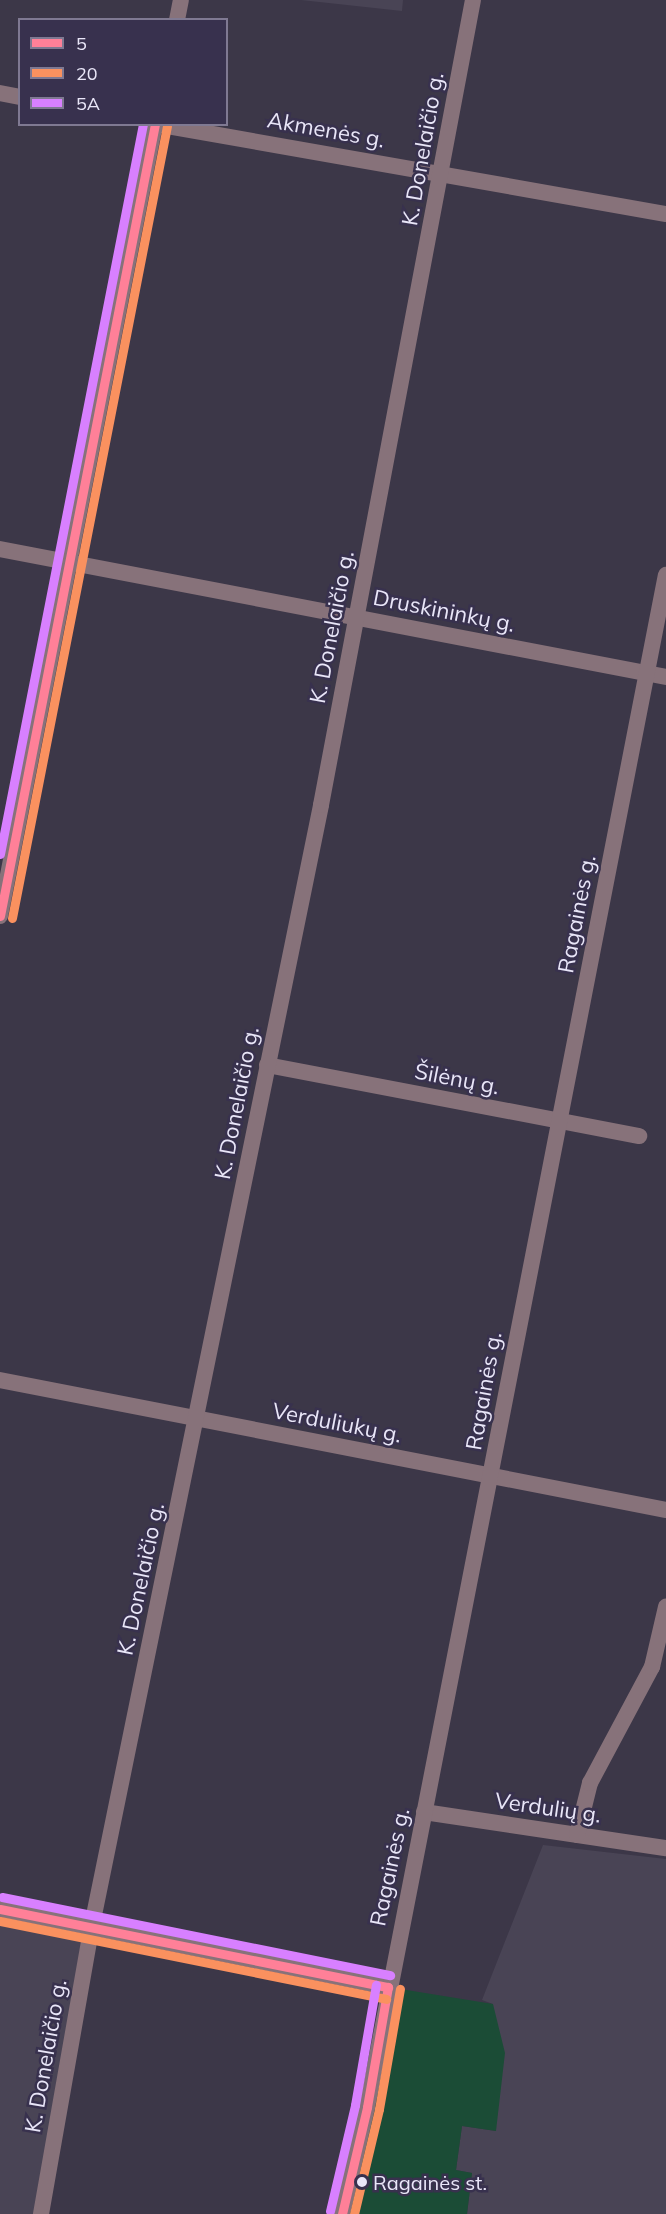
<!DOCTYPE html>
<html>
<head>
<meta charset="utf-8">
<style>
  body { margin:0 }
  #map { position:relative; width:666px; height:2214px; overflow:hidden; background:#3c3748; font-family:Mulish,sans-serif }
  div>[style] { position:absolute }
  .commercial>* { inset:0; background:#494455 }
  .green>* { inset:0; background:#1b4c36 }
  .street>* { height:16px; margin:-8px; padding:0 8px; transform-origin:8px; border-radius:8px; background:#87727a }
  .bus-1>* { height:9px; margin:-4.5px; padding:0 4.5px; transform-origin:4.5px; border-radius:4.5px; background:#ff8098 }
  .bus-2>* { height:9px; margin:-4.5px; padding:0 4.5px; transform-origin:4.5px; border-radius:4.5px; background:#fa915f }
  .bus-3>* { height:9px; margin:-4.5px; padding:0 4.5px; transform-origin:4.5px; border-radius:4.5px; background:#d880ff }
  .dots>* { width:16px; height:16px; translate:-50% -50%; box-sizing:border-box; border:3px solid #38314e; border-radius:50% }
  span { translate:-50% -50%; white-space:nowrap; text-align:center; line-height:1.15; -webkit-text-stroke:5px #38314e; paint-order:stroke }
  .bus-label { font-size:20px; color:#e9e6f8 }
  .left { translate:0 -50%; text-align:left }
  .street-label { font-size:22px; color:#e9e6f8 }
  .legend { position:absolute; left:18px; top:18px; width:210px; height:108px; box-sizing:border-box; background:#38314e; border:2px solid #7f7992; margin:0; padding:8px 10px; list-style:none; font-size:18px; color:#e9e6f8 }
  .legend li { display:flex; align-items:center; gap:12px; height:30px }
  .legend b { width:30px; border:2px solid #7f7992 }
</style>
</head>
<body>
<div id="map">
  <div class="commercial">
    <div style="clip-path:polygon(301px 0,403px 0,402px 11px)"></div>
    <div style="clip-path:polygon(543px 1845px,666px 1859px,666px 2214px,467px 2214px,472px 2173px,456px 2170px,462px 2126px,496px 2131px,493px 2004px,482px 2000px)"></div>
    <div style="clip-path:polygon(0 1909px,92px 1925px,41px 2214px,0 2214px)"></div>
  </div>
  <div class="green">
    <div style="clip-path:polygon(388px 1987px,493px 2004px,505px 2053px,496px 2131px,462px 2126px,456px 2170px,472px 2173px,467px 2214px,342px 2214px)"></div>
  </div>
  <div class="street">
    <div style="left:177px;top:20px;width:20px;rotate:-79deg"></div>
    <div style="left:0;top:93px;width:20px;rotate:11deg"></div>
    <div style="left:156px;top:124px;width:518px;rotate:10.01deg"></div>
    <div style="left:0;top:549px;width:678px;rotate:10.88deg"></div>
    <div style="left:0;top:916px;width:807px;rotate:-78.93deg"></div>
    <div style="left:267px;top:1065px;width:379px;rotate:10.8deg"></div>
    <div style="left:0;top:1380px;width:679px;rotate:11.04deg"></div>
    <div style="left:424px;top:1812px;width:245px;rotate:8.5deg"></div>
    <div style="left:577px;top:1835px;width:54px;rotate:-76deg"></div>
    <div style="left:590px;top:1783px;width:132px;rotate:-61.9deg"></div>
    <div style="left:652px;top:1667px;width:62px;rotate:-76.9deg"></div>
    <div style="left:0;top:1909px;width:396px;rotate:11.4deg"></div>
    <div style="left:41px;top:2214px;width:293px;rotate:-80deg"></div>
    <div style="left:92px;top:1925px;width:1143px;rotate:-78.44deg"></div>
    <div style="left:321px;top:805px;width:819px;rotate:-79.31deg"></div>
    <div style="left:342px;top:2214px;width:110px;rotate:-76.8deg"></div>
    <div style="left:367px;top:2107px;width:1561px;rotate:-78.96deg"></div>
  </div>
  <div class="bus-1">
    <div style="left:0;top:916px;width:807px;rotate:-78.93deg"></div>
    <div style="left:0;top:1909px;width:396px;rotate:11.4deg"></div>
    <div style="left:342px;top:2214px;width:110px;rotate:-76.8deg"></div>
    <div style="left:367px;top:2107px;width:122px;rotate:-80.1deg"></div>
  </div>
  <div class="bus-2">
    <div style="left:12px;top:918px;width:807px;rotate:-78.93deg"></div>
    <div style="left:0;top:1921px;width:394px;rotate:11.4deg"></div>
    <div style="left:354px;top:2214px;width:108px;rotate:-76.6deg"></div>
    <div style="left:379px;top:2109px;width:122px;rotate:-80.1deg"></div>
  </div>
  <div class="bus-3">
    <div style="left:0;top:854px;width:744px;rotate:-78.92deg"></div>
    <div style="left:2px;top:1897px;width:396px;rotate:11.4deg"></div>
    <div style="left:330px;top:2211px;width:109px;rotate:-76.7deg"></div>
    <div style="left:355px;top:2105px;width:122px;rotate:-80.1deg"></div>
  </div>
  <div class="dots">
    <div style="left:362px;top:2182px;background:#e9e6f8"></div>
  </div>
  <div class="bus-label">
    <span class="left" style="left:373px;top:2182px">Ragainės st.</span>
  </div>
  <div class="street-label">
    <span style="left:326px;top:130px;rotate:10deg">Akmenės g.</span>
    <span style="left:423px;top:149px;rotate:-80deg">K. Donelaičio g.</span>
    <span style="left:444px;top:611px;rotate:11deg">Druskininkų g.</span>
    <span style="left:332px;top:627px;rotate:-79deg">K. Donelaičio g.</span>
    <span style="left:577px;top:914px;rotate:-79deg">Ragainės g.</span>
    <span style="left:457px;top:1079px;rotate:11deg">Šilėnų g.</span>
    <span style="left:237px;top:1103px;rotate:-79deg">K. Donelaičio g.</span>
    <span style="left:484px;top:1391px;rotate:-80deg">Ragainės g.</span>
    <span style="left:337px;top:1423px;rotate:11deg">Verduliukų g.</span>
    <span style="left:141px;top:1579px;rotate:-78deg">K. Donelaičio g.</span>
    <span style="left:548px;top:1808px;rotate:8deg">Verdulių g.</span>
    <span style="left:390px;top:1867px;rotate:-78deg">Ragainės g.</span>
    <span style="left:46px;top:2056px;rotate:-80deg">K. Donelaičio g.</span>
  </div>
  <ul class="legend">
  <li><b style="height:8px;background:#ff8098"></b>5</li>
  <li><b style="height:8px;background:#fa915f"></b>20</li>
  <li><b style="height:8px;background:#d880ff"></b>5A</li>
  </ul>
</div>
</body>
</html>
